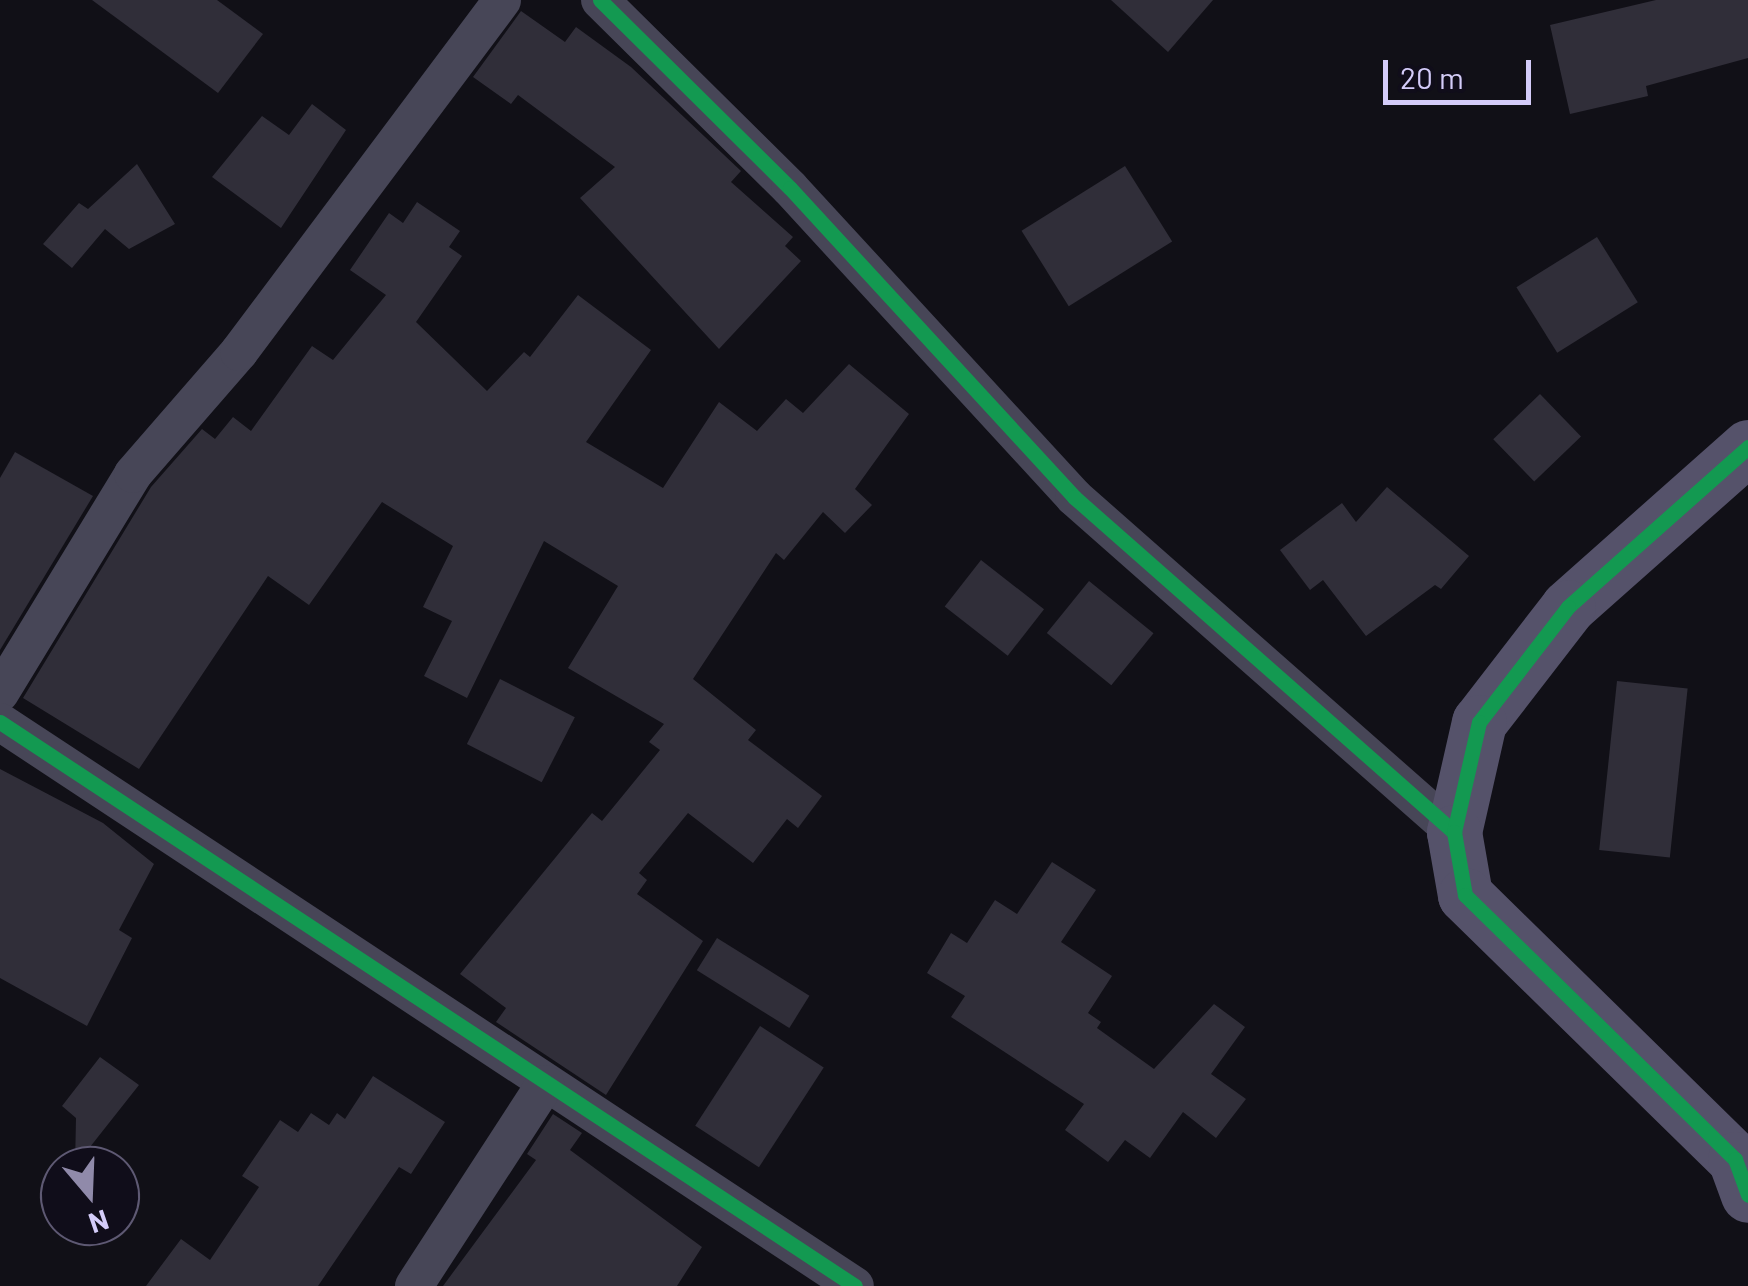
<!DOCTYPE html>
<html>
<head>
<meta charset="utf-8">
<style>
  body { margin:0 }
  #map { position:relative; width:1748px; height:1286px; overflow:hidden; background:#111017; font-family:Barlow,sans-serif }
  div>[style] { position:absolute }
  .building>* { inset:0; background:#302e39; transform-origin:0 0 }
  .street>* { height:38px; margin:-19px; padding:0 19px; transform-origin:19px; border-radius:19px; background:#474657 }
  .secondary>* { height:55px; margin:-27.5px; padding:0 27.5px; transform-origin:27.5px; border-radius:27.5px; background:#55526a }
  .cycleway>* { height:15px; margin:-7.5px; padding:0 7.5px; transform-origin:7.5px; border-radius:7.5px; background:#139951 }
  span { translate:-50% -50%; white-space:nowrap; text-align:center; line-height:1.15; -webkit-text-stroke:9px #100d1a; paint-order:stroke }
  .north { position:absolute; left:40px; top:1146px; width:100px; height:100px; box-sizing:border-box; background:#100d1a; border:2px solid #5e5973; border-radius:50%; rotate:161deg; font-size:28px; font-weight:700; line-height:40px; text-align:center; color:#d4ccf9 }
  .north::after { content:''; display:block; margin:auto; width:35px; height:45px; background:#908aaa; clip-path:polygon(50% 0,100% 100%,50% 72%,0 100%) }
  .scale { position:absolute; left:1383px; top:60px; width:148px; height:45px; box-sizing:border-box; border:5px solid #d4ccf9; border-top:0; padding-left:12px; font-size:30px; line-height:35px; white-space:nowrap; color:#d4ccf9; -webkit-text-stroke:8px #100d1a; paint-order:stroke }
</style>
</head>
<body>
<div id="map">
  <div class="building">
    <div style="clip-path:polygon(92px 0,217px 0,263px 34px,218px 93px)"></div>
    <div style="clip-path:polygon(1111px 0,1213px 0,1168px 52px)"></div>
    <div style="clip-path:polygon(1656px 0,1748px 0,1748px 58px,1646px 86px,1648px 96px,1570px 114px,1550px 25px)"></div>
    <div style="clip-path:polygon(521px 11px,565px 42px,576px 27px,631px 67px,741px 171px,731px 182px,793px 237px,785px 246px,801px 261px,719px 349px,580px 198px,615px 167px,518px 95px,511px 104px,473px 77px)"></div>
    <div style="clip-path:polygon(312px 104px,346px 130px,281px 228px,212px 177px,262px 116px,289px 135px)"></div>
    <div style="clip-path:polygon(137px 164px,175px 224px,129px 249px,105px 229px,72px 268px,43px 244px,79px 203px,88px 209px)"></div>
    <div style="left:1125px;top:166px;width:89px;height:122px;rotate:58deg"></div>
    <div style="clip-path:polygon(417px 202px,460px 231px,449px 247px,462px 256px,416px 322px,487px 391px,524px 352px,530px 357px,578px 295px,651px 350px,586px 442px,663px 488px,719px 402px,757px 431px,786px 399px,803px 413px,849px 364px,909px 414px,855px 489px,872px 505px,845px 533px,823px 512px,784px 560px,776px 553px,693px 679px,756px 730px,748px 740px,822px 796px,798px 828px,787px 819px,753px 863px,688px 813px,639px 873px,647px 880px,637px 894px,703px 941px,606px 1095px,496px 1022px,506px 1008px,460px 974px,592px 813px,602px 821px,660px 750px,649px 742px,664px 724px,568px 668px,618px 586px,544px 541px,467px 698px,424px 676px,452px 621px,423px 607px,453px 546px,382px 502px,309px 605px,268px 576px,139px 769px,23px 698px,151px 487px,202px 429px,215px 439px,233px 417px,251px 431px,312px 346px,333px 360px,386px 295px,350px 270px,389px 213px,403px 223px)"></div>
    <div style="left:1597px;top:237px;width:77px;height:95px;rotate:58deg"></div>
    <div style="left:1540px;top:394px;width:59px;height:65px;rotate:46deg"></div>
    <div style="clip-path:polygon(15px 452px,93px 496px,0 650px,0 478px)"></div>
    <div style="clip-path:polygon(1387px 487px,1469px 556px,1441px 589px,1435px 585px,1366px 636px,1323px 580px,1310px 590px,1280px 550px,1342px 503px,1356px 522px)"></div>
    <div style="left:981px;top:560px;width:80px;height:59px;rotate:38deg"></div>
    <div style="left:1089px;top:581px;width:83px;height:67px;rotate:39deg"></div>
    <div style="left:500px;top:679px;width:84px;height:73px;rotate:27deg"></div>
    <div style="left:1617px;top:681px;width:71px;height:170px;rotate:6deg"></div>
    <div style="clip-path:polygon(0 769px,103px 823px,154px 864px,119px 930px,132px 938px,87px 1026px,0 978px)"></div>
    <div style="clip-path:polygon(1052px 862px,1096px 890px,1061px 942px,1112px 976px,1088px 1013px,1101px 1022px,1097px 1028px,1154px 1069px,1214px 1004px,1245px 1027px,1211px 1074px,1246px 1099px,1216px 1138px,1183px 1112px,1150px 1158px,1125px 1140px,1108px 1162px,1065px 1130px,1084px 1104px,951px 1017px,965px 996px,927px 973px,951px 933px,967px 943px,995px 900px,1017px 914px)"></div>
    <div style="left:717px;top:938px;width:109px;height:38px;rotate:32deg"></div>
    <div style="left:760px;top:1026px;width:76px;height:119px;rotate:33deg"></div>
    <div style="clip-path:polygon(100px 1057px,139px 1085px,75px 1166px,76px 1118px,62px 1106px)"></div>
    <div style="clip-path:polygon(373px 1076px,445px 1122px,411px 1174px,399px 1167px,318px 1286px,146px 1286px,181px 1239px,210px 1260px,259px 1187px,242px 1176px,280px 1120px,298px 1132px,311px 1113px,329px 1125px,337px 1113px,345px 1119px)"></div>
    <div style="clip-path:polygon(553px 1114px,582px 1133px,570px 1150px,702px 1247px,677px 1286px,443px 1286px,536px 1160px,527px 1154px)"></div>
  </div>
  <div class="street">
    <div style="left:600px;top:0;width:267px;rotate:44.7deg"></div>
    <div style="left:790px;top:188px;width:420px;rotate:47.4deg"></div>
    <div style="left:1074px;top:497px;width:507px;rotate:41.4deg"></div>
    <div style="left:0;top:693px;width:256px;rotate:-58.7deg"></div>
    <div style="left:133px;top:474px;width:162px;rotate:-49deg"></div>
    <div style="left:239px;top:352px;width:439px;rotate:-53.2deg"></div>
    <div style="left:0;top:722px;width:1024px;rotate:33.41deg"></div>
    <div style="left:414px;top:1286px;width:241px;rotate:-57deg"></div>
  </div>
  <div class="secondary">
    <div style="left:1748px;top:447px;width:241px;rotate:138.4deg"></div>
    <div style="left:1568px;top:607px;width:145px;rotate:127.7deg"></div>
    <div style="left:1479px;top:722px;width:113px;rotate:102.8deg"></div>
    <div style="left:1454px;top:832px;width:64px;rotate:80.1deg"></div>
    <div style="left:1465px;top:895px;width:378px;rotate:44.4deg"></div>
    <div style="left:1735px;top:1159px;width:38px;rotate:70deg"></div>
  </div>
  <div class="cycleway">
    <div style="left:600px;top:0;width:267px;rotate:44.7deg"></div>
    <div style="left:790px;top:188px;width:420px;rotate:47.4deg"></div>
    <div style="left:1074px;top:497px;width:507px;rotate:41.4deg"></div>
    <div style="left:1748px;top:447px;width:241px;rotate:138.4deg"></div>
    <div style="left:1568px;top:607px;width:145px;rotate:127.7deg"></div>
    <div style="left:1479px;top:722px;width:113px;rotate:102.8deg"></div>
    <div style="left:1454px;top:832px;width:64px;rotate:80.1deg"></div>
    <div style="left:1465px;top:895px;width:378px;rotate:44.4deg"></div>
    <div style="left:1735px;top:1159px;width:38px;rotate:70deg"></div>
    <div style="left:0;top:722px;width:1024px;rotate:33.41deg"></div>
  </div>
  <div class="north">N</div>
  <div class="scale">20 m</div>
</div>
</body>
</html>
